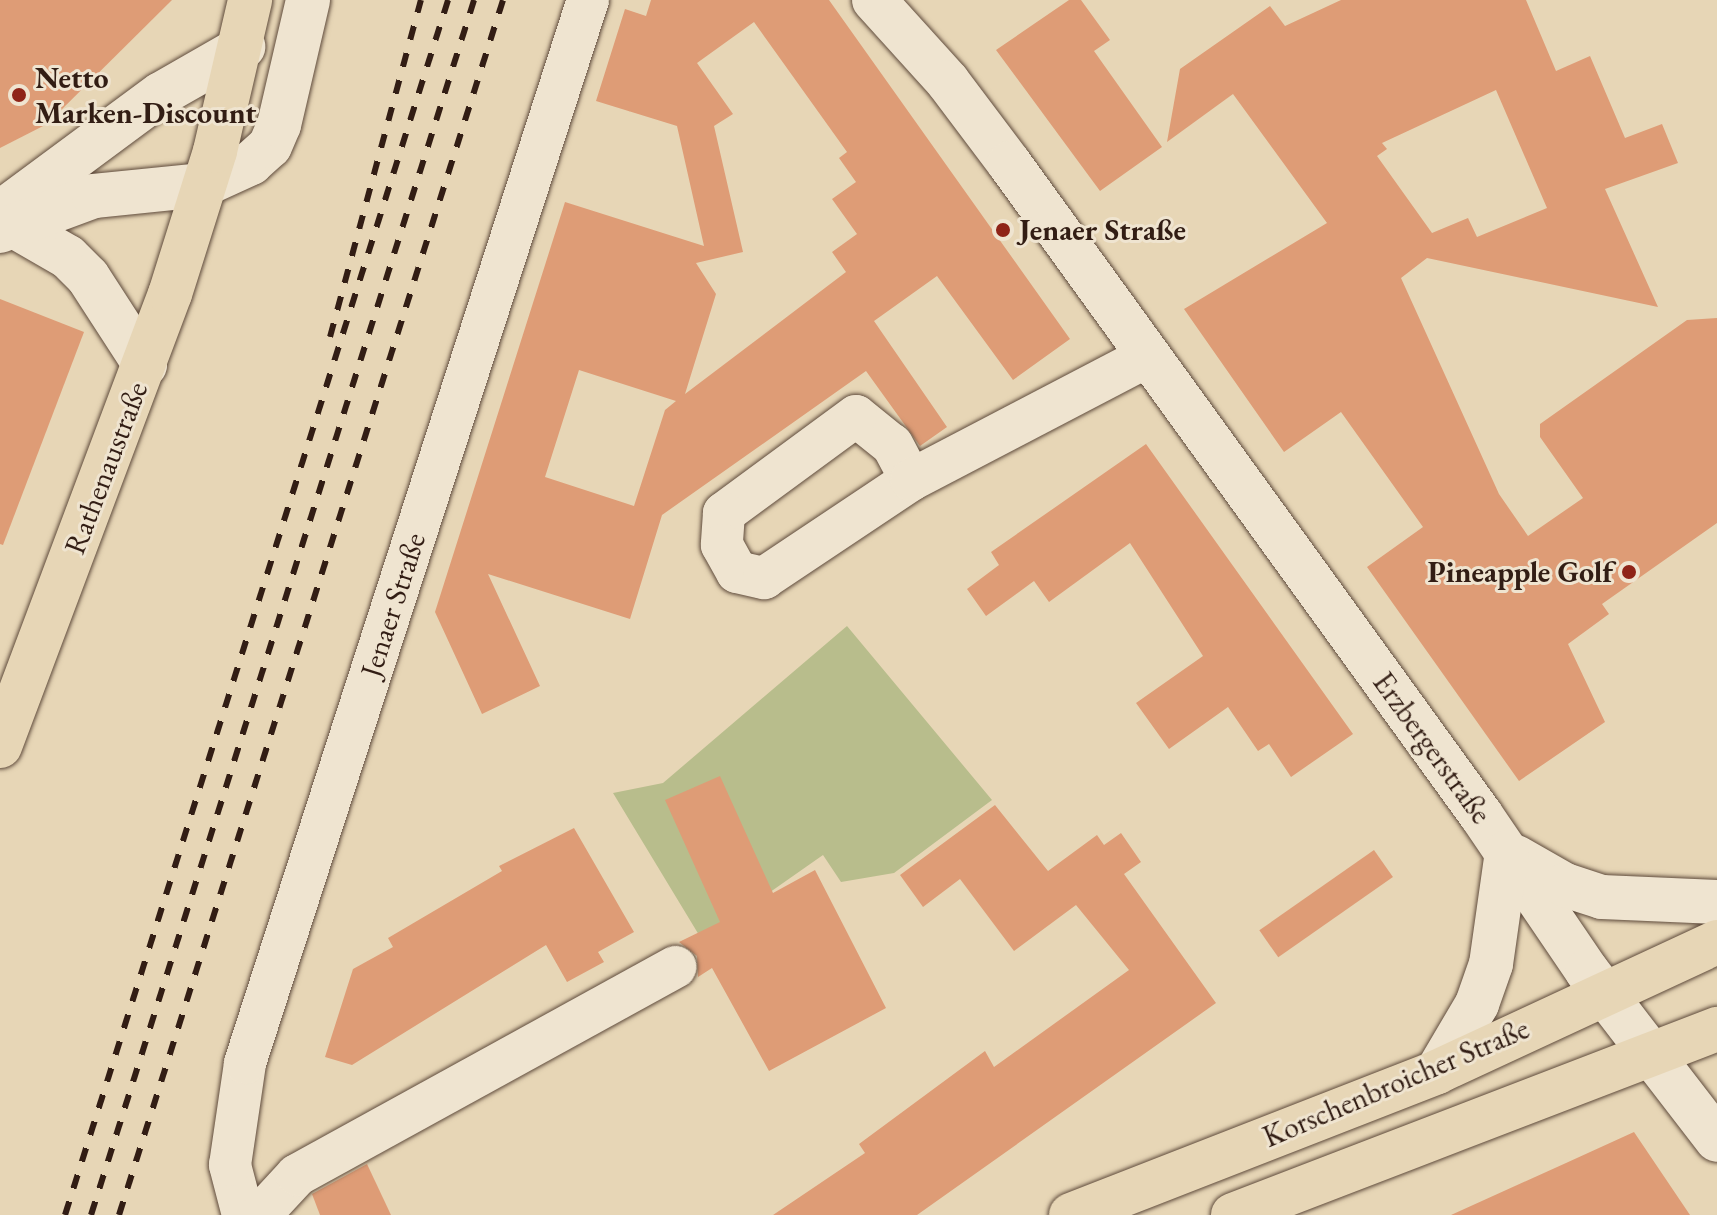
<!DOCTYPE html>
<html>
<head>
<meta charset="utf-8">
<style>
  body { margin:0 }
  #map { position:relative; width:1717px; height:1215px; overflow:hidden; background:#e7d6b6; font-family:"EB Garamond",serif }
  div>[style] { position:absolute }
  .green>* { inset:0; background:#b8bd8c }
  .building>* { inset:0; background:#de9c76; transform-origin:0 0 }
  .roads { filter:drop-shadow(0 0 2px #5f4b3c) drop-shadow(0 0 2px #5f4b3c) }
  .minor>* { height:42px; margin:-21px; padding:0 21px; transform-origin:21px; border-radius:21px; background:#efe4d0 }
  .tertiary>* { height:44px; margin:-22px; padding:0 22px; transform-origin:22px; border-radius:22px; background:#efe4d0 }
  .secondary>* { height:44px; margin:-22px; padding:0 22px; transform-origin:22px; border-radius:22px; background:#efe4d0 }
  .primary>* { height:44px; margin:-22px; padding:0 22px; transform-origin:22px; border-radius:22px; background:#e7d6b6 }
  .rail>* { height:6px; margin-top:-3px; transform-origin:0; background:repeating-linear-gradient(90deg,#321d14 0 14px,transparent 0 28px) }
  .dots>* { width:22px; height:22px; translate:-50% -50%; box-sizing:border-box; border:4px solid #efe4d0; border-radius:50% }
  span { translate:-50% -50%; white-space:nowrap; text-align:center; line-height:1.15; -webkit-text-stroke:6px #efe4d0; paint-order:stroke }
  .poi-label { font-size:30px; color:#321d14; font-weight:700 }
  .left { translate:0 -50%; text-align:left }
  .right { translate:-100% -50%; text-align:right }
  .street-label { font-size:30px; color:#321d14 }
</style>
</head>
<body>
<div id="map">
  <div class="green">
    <div style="clip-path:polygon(847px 626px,992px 800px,894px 873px,841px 882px,823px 855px,702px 940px,613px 793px,663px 783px)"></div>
  </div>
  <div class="building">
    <div style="clip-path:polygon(0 0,172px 0,47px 124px,0 148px)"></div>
    <div style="clip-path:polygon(evenodd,651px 0,829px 0,1070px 339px,1013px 380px,937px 276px,874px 321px,947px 427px,920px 446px,866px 371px,662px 515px,630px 619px,488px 574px,540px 686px,482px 714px,435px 612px,565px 202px,704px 246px,677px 126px,596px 101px,625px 9px,646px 16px,651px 0,754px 22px,847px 152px,839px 158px,856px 182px,832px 199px,857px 234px,832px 252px,846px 272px,685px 394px,716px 294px,696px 263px,743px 252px,714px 126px,733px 114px,697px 63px,754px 22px,651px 0,579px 370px,676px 401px,665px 410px,634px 506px,545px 477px,579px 370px)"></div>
    <div style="clip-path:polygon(1069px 0,1081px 0,1110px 40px,1094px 51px,1162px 147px,1100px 191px,996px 50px)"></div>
    <div style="clip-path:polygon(evenodd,1341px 0,1526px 0,1556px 71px,1590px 56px,1625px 138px,1662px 124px,1678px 163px,1605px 189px,1658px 307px,1427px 258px,1401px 278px,1499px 494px,1528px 536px,1583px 498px,1540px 437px,1540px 424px,1687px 320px,1717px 318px,1717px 523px,1602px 604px,1609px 614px,1568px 644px,1605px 722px,1519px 781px,1367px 567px,1423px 527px,1341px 412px,1284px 452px,1184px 309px,1327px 223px,1233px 94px,1167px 142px,1180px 69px,1270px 6px,1285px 26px,1341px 0,1496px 90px,1547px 208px,1477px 237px,1468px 218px,1432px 233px,1377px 156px,1387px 149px,1382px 143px,1496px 90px)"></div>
    <div style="clip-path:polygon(0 299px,84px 332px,3px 545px,0 544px)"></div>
    <div style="clip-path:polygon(1146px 444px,1353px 734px,1291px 777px,1269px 744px,1258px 751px,1228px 707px,1169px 749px,1136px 703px,1203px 656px,1130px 543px,1049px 602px,1034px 581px,986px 616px,967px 589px,999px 565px,991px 552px)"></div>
    <div style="clip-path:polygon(720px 776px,773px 893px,815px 870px,886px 1008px,769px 1071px,712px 968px,698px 977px,697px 956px,679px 942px,720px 922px,665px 800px)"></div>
    <div style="clip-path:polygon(995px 805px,1048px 871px,1097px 835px,1104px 845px,1121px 833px,1141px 862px,1124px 874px,1216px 1003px,917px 1215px,773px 1215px,865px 1153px,859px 1144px,985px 1051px,994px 1067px,1129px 970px,1076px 905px,1014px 951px,960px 879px,923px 907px,900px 875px)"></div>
    <div style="clip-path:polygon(574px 828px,634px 932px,598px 952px,604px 962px,567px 982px,546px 945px,352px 1065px,325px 1057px,353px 969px,393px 947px,388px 938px,502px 871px,499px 866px)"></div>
    <div style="left:1374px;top:850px;width:33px;height:140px;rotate:55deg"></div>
    <div style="clip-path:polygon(1634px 1132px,1690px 1215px,1451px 1215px,1566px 1163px)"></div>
    <div style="clip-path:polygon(367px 1164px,391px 1215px,320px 1215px,312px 1194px)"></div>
  </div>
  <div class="roads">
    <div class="minor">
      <div style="left:911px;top:480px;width:40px;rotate:-118deg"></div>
      <div style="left:892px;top:445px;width:46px;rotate:-141.1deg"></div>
      <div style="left:856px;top:416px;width:164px;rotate:143.7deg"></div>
      <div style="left:724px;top:513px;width:32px;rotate:94deg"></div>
      <div style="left:722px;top:545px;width:31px;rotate:61deg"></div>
      <div style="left:737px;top:572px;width:28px;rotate:13deg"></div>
      <div style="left:764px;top:578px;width:177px;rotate:-33.7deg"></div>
      <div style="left:911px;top:480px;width:267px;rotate:-27.6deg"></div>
      <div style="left:243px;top:1215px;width:52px;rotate:-104.6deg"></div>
      <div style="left:230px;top:1165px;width:103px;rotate:-81.6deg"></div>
      <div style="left:245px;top:1063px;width:1117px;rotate:-72.12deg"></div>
      <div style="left:260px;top:1215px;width:54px;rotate:-47.2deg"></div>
      <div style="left:297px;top:1175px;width:432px;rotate:-28.8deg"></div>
    </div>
    <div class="tertiary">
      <div style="left:0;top:213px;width:200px;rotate:-36.5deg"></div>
      <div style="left:161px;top:94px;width:95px;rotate:-29.8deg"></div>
      <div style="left:14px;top:226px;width:62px;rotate:29.9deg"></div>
      <div style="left:68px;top:257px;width:28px;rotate:45deg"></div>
      <div style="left:88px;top:277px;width:105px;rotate:57.1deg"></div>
      <div style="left:0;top:231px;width:100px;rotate:-20.4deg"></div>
      <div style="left:94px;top:196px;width:110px;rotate:-5.8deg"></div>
      <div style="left:203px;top:185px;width:53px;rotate:-24.6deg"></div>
      <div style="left:251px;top:163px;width:25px;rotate:-42deg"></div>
      <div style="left:270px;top:146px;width:23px;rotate:-67deg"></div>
      <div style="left:279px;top:125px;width:128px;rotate:-76.9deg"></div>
    </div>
    <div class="secondary">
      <div style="left:874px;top:0;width:110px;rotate:47.9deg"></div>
      <div style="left:948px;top:82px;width:101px;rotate:53deg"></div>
      <div style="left:1009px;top:163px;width:805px;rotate:54.1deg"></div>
      <div style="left:1481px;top:815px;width:189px;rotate:55.8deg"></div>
      <div style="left:1587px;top:971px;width:213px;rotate:52.4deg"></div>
      <div style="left:1516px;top:857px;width:56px;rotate:29.7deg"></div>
      <div style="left:1565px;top:885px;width:39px;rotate:18deg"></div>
      <div style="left:1602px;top:897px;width:115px;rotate:2.5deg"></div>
      <div style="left:1437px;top:1072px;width:79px;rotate:-59.5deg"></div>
      <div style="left:1477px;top:1004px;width:42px;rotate:-70.7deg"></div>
      <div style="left:1491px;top:964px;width:113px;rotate:-81.9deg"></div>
    </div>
    <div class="primary">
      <div style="left:0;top:746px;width:483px;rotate:-69.4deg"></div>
      <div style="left:170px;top:294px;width:150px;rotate:-72.5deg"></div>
      <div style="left:215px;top:151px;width:155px;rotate:-76.9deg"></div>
      <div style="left:1071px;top:1215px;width:393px;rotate:-21.3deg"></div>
      <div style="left:1437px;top:1072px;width:309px;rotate:-24.9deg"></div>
      <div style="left:1233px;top:1215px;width:519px;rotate:-21.02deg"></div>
    </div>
  </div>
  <div class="rail">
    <div style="left:330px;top:337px;width:349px;rotate:-74.9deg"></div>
    <div style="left:65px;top:1215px;width:1274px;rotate:-72.5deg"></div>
    <div style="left:91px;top:1215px;width:1274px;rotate:-72.5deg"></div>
    <div style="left:119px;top:1215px;width:1274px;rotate:-72.46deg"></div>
  </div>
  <div class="dots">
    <div style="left:19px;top:95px;background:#8f2418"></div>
    <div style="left:1003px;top:230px;background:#8f2418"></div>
    <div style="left:1629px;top:572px;background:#8f2418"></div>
  </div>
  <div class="poi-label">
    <span class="left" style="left:35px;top:95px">Netto<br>Marken-Discount</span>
    <span class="left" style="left:1019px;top:230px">Jenaer Straße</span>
    <span class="right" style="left:1613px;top:572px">Pineapple Golf</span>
  </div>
  <div class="street-label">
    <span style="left:106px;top:468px;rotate:-69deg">Rathenaustraße</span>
    <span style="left:393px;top:605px;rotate:-72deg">Jenaer Straße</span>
    <span style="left:1432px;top:748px;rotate:54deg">Erzbergerstraße</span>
    <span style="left:1396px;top:1083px;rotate:-23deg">Korschenbroicher Straße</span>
  </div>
</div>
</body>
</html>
